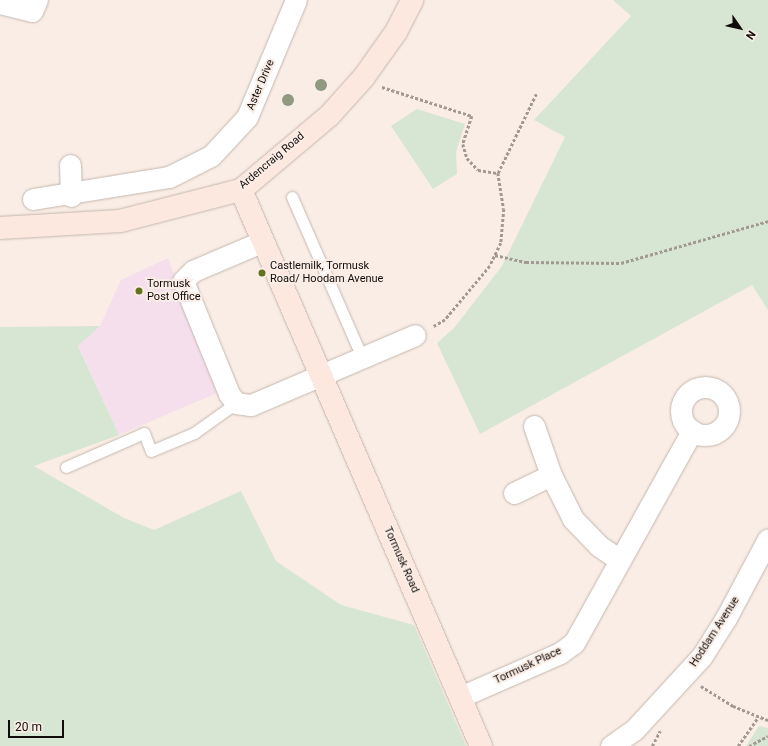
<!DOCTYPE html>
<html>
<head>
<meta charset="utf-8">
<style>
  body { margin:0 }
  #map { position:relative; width:768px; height:746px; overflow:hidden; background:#faede5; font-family:Roboto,sans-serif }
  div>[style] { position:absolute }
  .commercial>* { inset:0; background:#f5dfed }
  .green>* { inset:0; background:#d7e6d3 }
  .path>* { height:2.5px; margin-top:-1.25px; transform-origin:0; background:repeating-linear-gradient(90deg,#a39993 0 3px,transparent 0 5px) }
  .roads { filter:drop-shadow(0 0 1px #c3b7ae) drop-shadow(0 0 1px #c3b7ae) }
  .lane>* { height:11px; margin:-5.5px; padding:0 5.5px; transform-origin:5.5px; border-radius:5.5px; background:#fff }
  .street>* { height:21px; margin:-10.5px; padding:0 10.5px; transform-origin:10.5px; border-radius:10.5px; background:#fff }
  .street>.ring { margin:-10.5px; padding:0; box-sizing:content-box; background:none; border:21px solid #fff; border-radius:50% }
  .secondary>* { height:22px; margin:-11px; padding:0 11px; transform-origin:11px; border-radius:11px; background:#fce8df }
  .trees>* { width:12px; height:12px; margin:-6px; border-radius:50%; background:#8f9a80 }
  .dots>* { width:11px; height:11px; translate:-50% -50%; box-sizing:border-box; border:2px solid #faede5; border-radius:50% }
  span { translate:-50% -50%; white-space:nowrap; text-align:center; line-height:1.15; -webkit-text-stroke:4px #faede5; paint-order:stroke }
  .street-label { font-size:11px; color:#110c0a }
  .poi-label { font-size:11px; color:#110c0a }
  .left { translate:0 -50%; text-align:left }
  .north { position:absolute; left:720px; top:8px; width:40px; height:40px; -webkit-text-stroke:3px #faede5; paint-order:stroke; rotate:124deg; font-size:11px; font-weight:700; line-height:16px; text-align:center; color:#110c0a }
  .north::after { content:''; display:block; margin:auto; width:14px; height:18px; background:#110c0a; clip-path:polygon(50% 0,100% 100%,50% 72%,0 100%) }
  .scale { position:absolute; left:8px; top:720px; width:56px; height:18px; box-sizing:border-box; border:2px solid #110c0a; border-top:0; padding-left:5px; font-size:12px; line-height:14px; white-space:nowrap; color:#110c0a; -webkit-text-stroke:3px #faede5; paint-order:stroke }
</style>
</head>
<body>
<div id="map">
  <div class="commercial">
    <div style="clip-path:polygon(168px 258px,217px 393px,119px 435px,78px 345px,100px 326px,121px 280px)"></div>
  </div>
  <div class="green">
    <div style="clip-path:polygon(613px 0,768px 0,768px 310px,752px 285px,480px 434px,437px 343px,454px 328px,502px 266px,565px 137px,534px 120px,631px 16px)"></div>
    <div style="clip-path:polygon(417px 109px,465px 124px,456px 152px,457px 174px,433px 189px,391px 126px)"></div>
    <div style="clip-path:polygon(100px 326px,78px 346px,119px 435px,34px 466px,124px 518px,154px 530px,241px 491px,276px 561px,341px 605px,414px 625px,466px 746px,0 746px,0 327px)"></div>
    <div style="clip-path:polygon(759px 726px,768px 728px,768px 746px,746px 746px)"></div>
  </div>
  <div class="path">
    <div style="left:382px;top:87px;width:95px;rotate:17.9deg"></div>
    <div style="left:472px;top:116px;width:29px;rotate:108deg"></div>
    <div style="left:463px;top:144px;width:15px;rotate:74deg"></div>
    <div style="left:467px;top:158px;width:16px;rotate:47deg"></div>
    <div style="left:478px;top:170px;width:20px;rotate:9deg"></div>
    <div style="left:498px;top:173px;width:36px;rotate:81deg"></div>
    <div style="left:504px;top:209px;width:34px;rotate:95deg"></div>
    <div style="left:501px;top:243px;width:25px;rotate:116deg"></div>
    <div style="left:490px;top:266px;width:70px;rotate:129.8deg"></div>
    <div style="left:445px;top:320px;width:14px;rotate:150deg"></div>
    <div style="left:498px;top:173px;width:88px;rotate:-64.3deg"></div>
    <div style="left:495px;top:255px;width:32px;rotate:13deg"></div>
    <div style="left:526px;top:262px;width:95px;rotate:0.6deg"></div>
    <div style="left:621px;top:263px;width:153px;rotate:-15.9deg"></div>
    <div style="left:701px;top:686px;width:38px;rotate:32deg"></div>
    <div style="left:733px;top:706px;width:38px;rotate:22deg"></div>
    <div style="left:652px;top:746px;width:17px;rotate:-62deg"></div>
    <div style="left:738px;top:746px;width:35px;rotate:-55deg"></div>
    <div style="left:749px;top:746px;width:21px;rotate:-28deg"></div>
  </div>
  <div class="roads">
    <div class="lane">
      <div style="left:292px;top:197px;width:175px;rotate:66.4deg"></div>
      <div style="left:66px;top:467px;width:85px;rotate:-23.6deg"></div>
      <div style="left:144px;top:433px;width:19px;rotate:69deg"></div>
      <div style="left:151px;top:451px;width:47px;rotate:-22.7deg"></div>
      <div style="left:194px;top:433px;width:52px;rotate:-35.5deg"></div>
    </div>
    <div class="street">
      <div style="left:0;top:3px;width:33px;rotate:14deg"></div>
      <div style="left:32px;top:11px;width:12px;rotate:-66deg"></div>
      <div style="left:70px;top:165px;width:31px;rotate:88deg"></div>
      <div style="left:33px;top:199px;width:138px;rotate:-9.2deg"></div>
      <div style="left:169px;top:177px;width:47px;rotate:-26.6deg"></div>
      <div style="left:211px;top:156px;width:53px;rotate:-47.3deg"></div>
      <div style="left:247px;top:117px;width:127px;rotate:-67.3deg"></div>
      <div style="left:261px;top:242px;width:74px;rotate:156.9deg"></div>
      <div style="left:193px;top:271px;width:14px;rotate:135deg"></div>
      <div style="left:183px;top:281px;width:122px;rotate:67.8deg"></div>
      <div style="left:229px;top:394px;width:11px;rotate:52deg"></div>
      <div style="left:236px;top:403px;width:15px;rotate:8deg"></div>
      <div style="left:251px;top:405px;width:178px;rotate:-23.1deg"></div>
      <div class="ring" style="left:681px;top:387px;width:27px;height:27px"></div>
      <div style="left:534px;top:426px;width:52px;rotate:70.9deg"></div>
      <div style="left:551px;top:475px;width:49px;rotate:63.4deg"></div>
      <div style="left:573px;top:519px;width:37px;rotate:46deg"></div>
      <div style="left:599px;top:546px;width:25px;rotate:34deg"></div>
      <div style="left:514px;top:493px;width:41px;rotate:-25.9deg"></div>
      <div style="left:460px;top:697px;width:109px;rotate:-23.7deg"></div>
      <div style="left:560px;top:653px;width:17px;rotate:-36deg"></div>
      <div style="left:574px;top:643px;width:243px;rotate:-60.9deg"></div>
      <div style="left:611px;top:746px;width:28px;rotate:-35deg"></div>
      <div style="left:634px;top:730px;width:100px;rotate:-47.4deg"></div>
      <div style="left:702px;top:656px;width:45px;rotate:-57.7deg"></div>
      <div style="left:726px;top:618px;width:89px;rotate:-62deg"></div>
    </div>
    <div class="secondary">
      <div style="left:241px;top:190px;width:606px;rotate:66.65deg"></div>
      <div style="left:0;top:228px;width:120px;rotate:-3.3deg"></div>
      <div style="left:120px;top:221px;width:125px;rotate:-14.4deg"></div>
      <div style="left:241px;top:190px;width:115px;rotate:-40.1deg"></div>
      <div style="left:329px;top:116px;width:52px;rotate:-48.1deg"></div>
      <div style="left:364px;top:77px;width:55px;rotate:-54.6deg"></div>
      <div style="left:396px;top:32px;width:36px;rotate:-63deg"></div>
    </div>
  </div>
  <div class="trees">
    <div style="left:321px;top:85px"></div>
    <div style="left:288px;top:100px"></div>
  </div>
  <div class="dots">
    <div style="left:262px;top:273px;background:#637320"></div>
    <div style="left:139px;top:291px;background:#637320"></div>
  </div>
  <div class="street-label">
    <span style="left:261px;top:85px;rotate:-67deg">Aster Drive</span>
    <span style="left:272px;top:161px;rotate:-40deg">Ardencraig Road</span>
    <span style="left:401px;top:560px;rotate:66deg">Tormusk Road</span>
    <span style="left:715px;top:632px;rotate:-57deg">Hoddam Avenue</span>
    <span style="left:528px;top:666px;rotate:-25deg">Tormusk Place</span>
  </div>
  <div class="poi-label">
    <span class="left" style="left:270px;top:273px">Castlemilk, Tormusk<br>Road/ Hoodam Avenue</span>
    <span class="left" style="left:147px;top:291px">Tormusk<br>Post Office</span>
  </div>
  <div class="north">N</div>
  <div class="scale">20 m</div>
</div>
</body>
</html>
